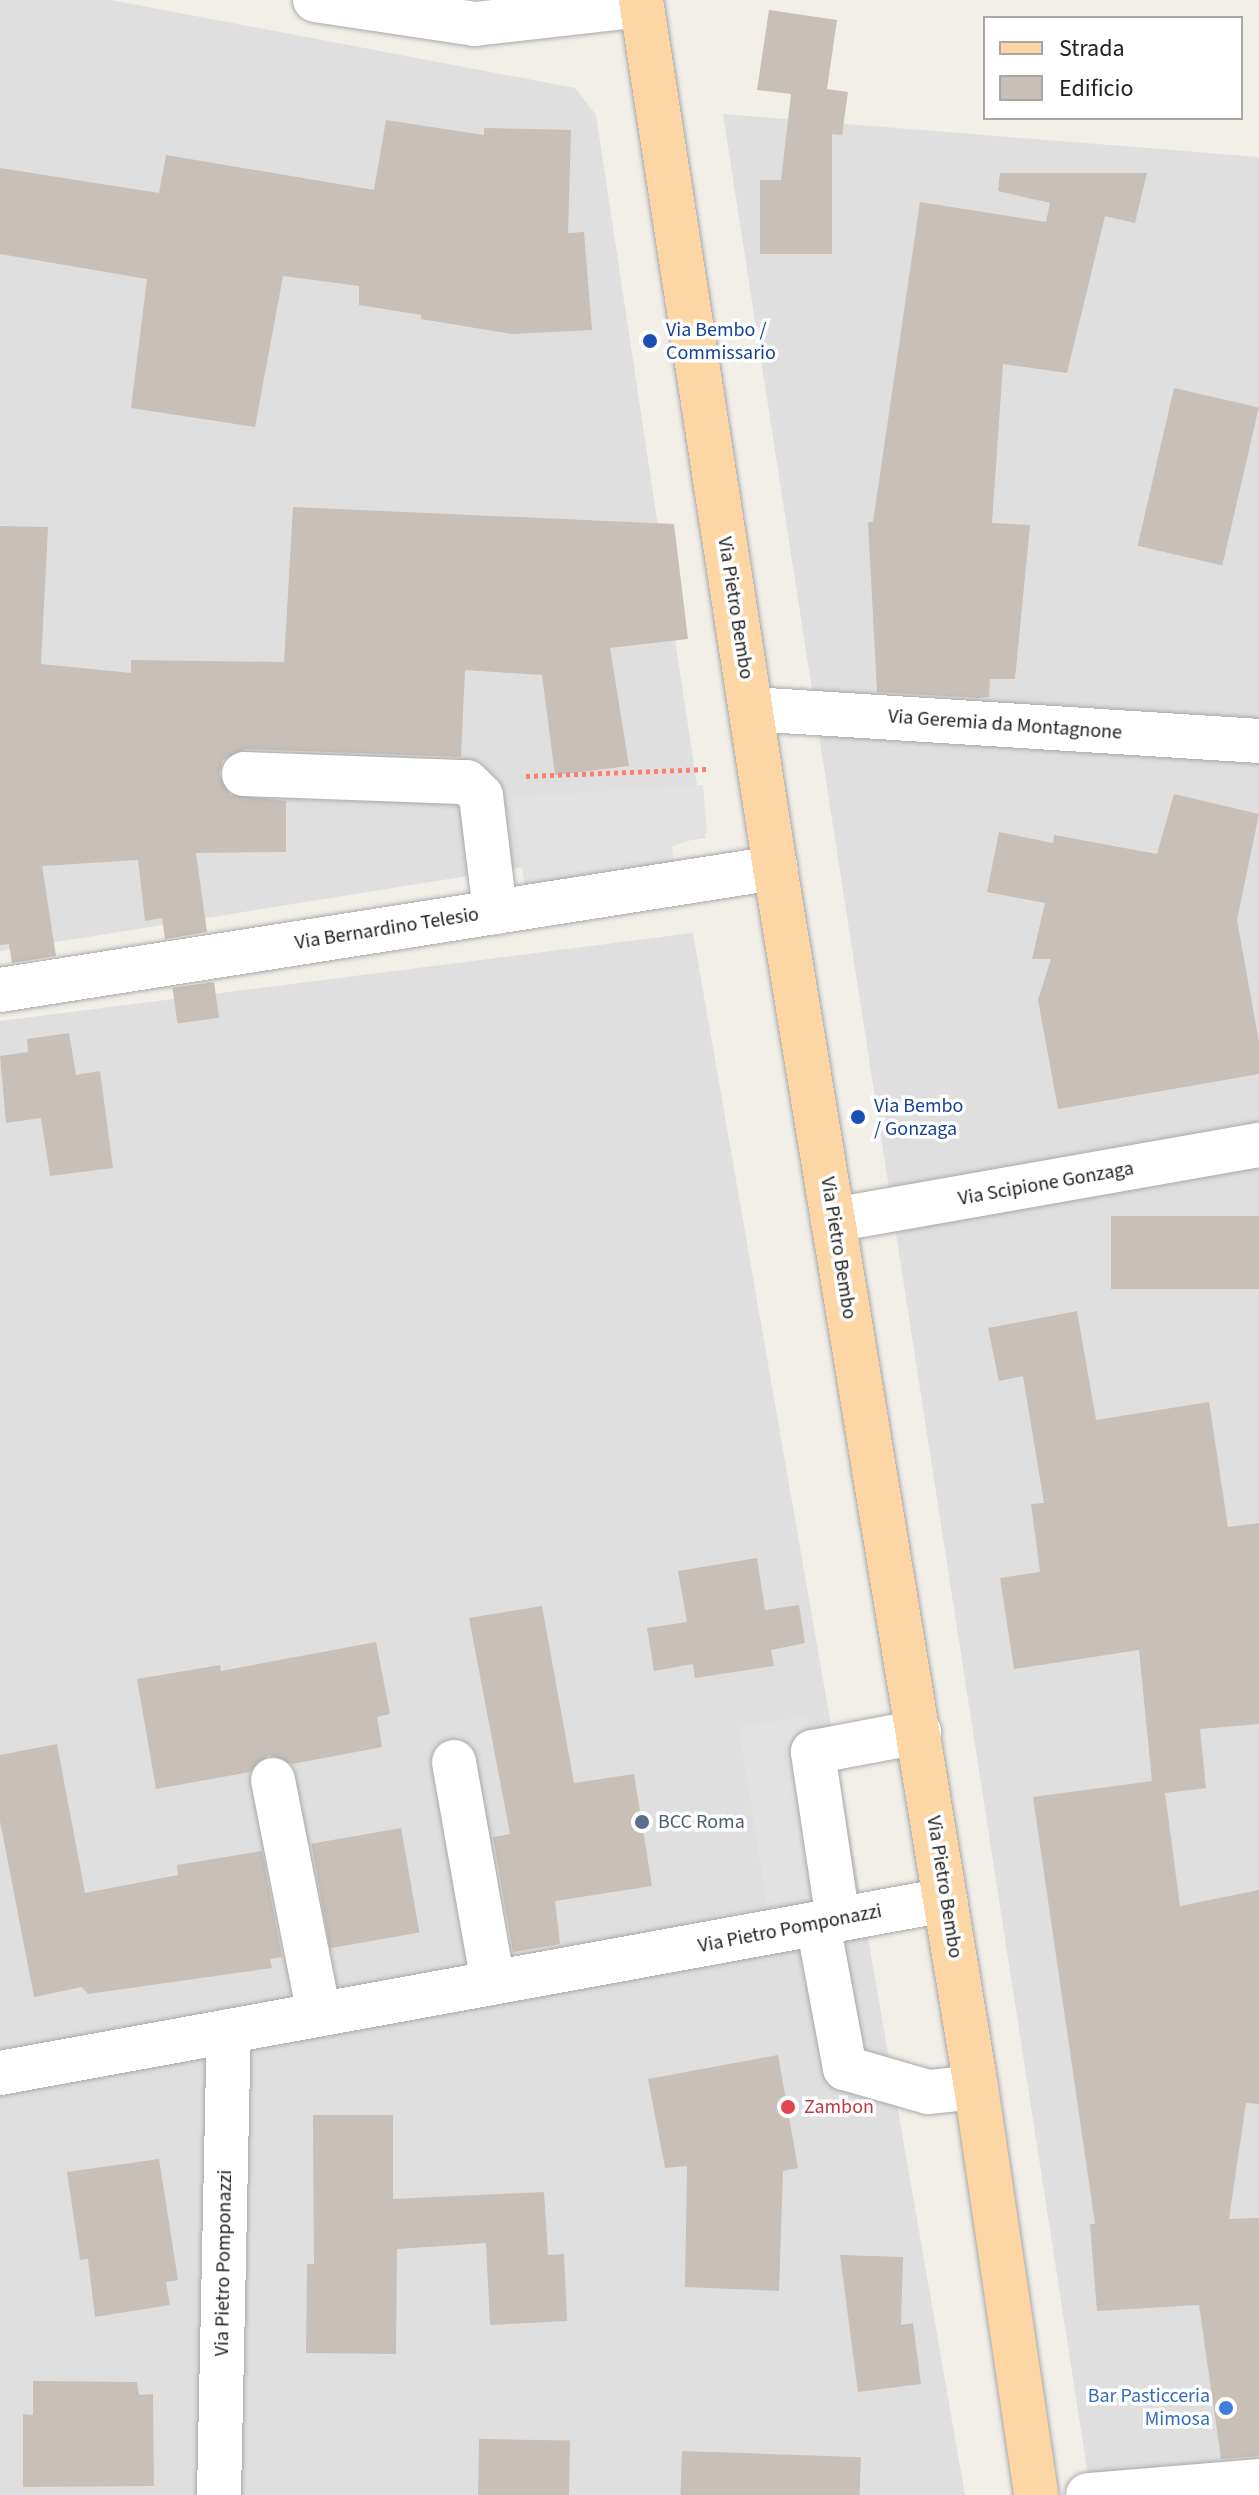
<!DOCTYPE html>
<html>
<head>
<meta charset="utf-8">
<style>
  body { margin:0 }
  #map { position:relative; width:1259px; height:2495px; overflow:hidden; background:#f2efe9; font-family:"Source Sans 3",sans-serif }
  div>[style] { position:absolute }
  .residential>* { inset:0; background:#e0dfdf }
  .parking>* { inset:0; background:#e2e2e2; transform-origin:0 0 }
  .building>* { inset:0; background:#c7bfb8; transform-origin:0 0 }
  .path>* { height:5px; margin-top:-2.5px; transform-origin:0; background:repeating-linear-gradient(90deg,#fa8072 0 4px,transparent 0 8px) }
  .roads { filter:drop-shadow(0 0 2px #a9a9a9) drop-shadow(0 0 2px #a9a9a9) }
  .minor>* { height:44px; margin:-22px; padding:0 22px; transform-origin:22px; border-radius:22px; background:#fff }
  .major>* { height:44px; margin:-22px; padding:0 22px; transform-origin:22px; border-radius:22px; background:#fcd6a4 }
  .dots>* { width:22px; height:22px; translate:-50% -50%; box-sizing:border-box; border:4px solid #fff; border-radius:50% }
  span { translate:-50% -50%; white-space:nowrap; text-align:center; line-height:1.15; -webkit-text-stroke:7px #fff; paint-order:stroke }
  .transit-label { font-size:20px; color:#164399 }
  .left { translate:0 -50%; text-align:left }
  .street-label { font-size:20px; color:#222 }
  .service-label { font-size:20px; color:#4e5e75 }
  .health-label { font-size:20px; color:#be3a42 }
  .shop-label { font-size:20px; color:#366cbe }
  .right { translate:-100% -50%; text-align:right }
  .legend { position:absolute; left:983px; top:16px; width:260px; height:104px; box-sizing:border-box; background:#fff; border:2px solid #a7a7a7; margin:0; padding:10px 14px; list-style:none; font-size:24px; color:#222 }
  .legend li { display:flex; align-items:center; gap:16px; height:40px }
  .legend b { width:40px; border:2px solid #a7a7a7 }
</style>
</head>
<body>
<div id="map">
  <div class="residential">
    <div style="clip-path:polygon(0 0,111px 0,575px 88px,596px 115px,705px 838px,0 951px)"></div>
    <div style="clip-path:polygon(723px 114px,1259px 157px,1259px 2495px,1091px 2495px)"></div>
    <div style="clip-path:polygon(693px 933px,965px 2495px,0 2495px,0 1021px)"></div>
  </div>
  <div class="parking">
    <div style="clip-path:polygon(703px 785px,707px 833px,672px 847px,676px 883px,528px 907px,511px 797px)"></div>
    <div style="left:807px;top:1716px;width:180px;height:69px;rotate:81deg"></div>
  </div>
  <div class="building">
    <div style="clip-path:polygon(769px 10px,837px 20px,827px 89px,848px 92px,842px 135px,832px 134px,832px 254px,760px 254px,760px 180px,781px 180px,791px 94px,757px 90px)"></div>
    <div style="clip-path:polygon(386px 120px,484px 135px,484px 128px,571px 130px,568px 233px,584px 232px,592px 330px,511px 334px,421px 319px,421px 315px,359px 305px,359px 286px,283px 276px,255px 427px,131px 408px,147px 279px,0 254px,0 168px,159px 193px,166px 155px,374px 190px)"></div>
    <div style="clip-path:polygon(1000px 173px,1147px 173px,1135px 223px,1105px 216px,1067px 373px,1003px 364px,992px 523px,1030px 525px,1015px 679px,990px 679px,989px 697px,978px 698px,877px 692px,868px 522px,873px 522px,920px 202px,1046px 222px,1050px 203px,998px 191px)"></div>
    <div style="left:1174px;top:388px;width:87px;height:162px;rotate:13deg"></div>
    <div style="clip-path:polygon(293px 507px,674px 524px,688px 639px,610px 648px,629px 766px,555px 775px,542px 675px,465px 670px,461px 757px,245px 749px,223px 760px,219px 774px,230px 795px,286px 801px,286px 852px,196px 853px,207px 932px,165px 939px,162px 918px,145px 921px,138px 860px,42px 866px,56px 956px,12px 963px,9px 944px,0 945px,0 526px,48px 527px,41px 664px,131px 673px,131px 660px,284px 662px)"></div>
    <div style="clip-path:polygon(1174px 794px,1259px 814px,1237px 920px,1259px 1042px,1259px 1074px,1058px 1109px,1038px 1000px,1051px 959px,1032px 959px,1045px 903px,987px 892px,999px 832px,1053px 843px,1054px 835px,1157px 854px)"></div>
    <div style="left:214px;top:982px;width:36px;height:42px;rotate:82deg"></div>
    <div style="clip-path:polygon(69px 1033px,76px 1075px,100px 1071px,113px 1168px,50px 1176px,41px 1118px,6px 1123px,0 1056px,28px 1052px,27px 1039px)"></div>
    <div style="left:1259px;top:1216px;width:73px;height:148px;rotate:90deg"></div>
    <div style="clip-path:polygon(1077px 1311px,1096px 1420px,1209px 1402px,1228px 1527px,1259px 1523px,1259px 1724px,1200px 1729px,1206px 1788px,1165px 1793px,1180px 1906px,1259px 1890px,1259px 2104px,1246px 2103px,1229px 2219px,1259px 2218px,1259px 2456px,1221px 2459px,1199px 2305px,1097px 2311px,1090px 2224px,1095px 2224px,1033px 1797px,1152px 1781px,1139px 1650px,1014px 1669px,1000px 1578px,1040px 1572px,1031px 1504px,1044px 1503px,1023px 1376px,999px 1381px,988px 1328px)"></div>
    <div style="clip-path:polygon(757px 1558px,765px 1610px,799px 1605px,805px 1643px,771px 1650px,774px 1666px,695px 1678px,693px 1664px,654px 1671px,647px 1628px,687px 1622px,678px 1571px)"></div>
    <div style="clip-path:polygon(542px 1606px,574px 1783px,634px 1774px,652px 1886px,555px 1901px,560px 1944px,513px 1952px,493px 1837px,510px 1834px,469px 1618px)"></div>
    <div style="clip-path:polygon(376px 1642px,390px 1714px,377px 1717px,382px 1747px,292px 1764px,269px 1755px,250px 1772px,156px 1789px,137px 1679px,220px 1665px,221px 1671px)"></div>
    <div style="clip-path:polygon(57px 1744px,85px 1893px,178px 1875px,177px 1865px,262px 1851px,282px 1957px,270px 1959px,272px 1968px,88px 1994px,82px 1987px,34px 1997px,0 1821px,0 1755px)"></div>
    <div style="left:401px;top:1828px;width:106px;height:91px;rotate:80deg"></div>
    <div style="clip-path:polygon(778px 2055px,798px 2168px,783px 2171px,779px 2291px,685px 2287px,687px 2166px,665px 2168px,648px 2079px)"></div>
    <div style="clip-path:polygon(313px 2115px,393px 2115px,393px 2199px,544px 2192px,548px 2255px,564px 2254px,567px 2321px,490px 2325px,486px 2243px,397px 2249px,396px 2354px,306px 2353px,307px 2264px,314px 2264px)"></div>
    <div style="clip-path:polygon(159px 2159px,178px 2280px,166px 2282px,170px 2305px,95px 2317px,88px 2259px,80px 2260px,67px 2172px)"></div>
    <div style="clip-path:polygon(840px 2255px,903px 2257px,901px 2325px,913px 2323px,921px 2384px,858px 2392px)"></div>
    <div style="clip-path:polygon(33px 2381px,137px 2382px,139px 2395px,153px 2394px,154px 2486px,23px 2487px,23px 2414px,33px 2415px)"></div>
    <div style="left:479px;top:2439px;width:91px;height:56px;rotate:1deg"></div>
    <div style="left:682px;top:2451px;width:179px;height:44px;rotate:2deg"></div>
  </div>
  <div class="path">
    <div style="left:526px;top:776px;width:182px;rotate:-2.2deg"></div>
  </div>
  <div class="roads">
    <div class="minor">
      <div style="left:315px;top:0;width:162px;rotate:8.5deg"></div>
      <div style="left:475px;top:24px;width:167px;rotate:-6.5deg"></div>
      <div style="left:751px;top:709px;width:509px;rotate:3.6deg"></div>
      <div style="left:244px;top:774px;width:223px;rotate:2.1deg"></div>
      <div style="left:467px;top:782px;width:20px;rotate:45deg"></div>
      <div style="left:481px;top:796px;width:117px;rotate:83.1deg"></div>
      <div style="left:0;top:990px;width:785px;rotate:-8.95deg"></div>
      <div style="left:833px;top:1220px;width:433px;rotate:-10deg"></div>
      <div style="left:454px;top:1762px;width:224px;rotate:80deg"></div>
      <div style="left:273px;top:1780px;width:238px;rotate:78.9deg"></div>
      <div style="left:838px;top:1920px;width:170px;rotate:-98.5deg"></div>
      <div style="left:813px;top:1752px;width:108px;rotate:-10.7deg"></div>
      <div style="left:818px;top:1924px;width:147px;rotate:79.4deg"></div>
      <div style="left:845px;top:2068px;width:86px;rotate:16.1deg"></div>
      <div style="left:928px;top:2092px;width:48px;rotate:-5.9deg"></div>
      <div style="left:0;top:2073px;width:961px;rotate:-10.37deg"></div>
      <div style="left:219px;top:2495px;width:464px;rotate:-88.8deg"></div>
      <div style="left:1088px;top:2495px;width:172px;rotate:-4.7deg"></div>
    </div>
    <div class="major">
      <div style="left:641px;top:0;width:878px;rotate:81.22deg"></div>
      <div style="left:775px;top:868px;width:1235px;rotate:80.64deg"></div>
      <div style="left:976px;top:2087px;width:412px;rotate:81.6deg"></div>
    </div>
  </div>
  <div class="dots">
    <div style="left:650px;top:341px;background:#1a4fb4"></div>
    <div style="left:858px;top:1117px;background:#1a4fb4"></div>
    <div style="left:642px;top:1822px;background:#5c6f8a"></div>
    <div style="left:788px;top:2107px;background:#e0444e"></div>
    <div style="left:1226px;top:2408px;background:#3f7fe0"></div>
  </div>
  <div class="transit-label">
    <span class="left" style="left:666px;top:342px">Via Bembo /<br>Commissario</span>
    <span class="left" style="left:874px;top:1118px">Via Bembo<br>/ Gonzaga</span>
  </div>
  <div class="street-label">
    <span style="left:735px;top:608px;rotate:81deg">Via Pietro Bembo</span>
    <span style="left:1005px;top:725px;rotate:4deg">Via Geremia da Montagnone</span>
    <span style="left:387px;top:929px;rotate:-9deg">Via Bernardino Telesio</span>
    <span style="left:1046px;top:1184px;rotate:-10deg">Via Scipione Gonzaga</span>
    <span style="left:838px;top:1248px;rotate:81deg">Via Pietro Bembo</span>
    <span style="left:944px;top:1887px;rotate:81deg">Via Pietro Bembo</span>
    <span style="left:790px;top:1929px;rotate:-11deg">Via Pietro Pomponazzi</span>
    <span style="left:224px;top:2263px;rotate:-89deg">Via Pietro Pomponazzi</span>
  </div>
  <div class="service-label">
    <span class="left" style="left:658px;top:1822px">BCC Roma</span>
  </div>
  <div class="health-label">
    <span class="left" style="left:804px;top:2107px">Zambon</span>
  </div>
  <div class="shop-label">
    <span class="right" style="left:1210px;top:2408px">Bar Pasticceria<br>Mimosa</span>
  </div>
  <ul class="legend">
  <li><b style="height:10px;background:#fcd6a4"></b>Strada</li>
  <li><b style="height:22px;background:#c7bfb8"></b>Edificio</li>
  </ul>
</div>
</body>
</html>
